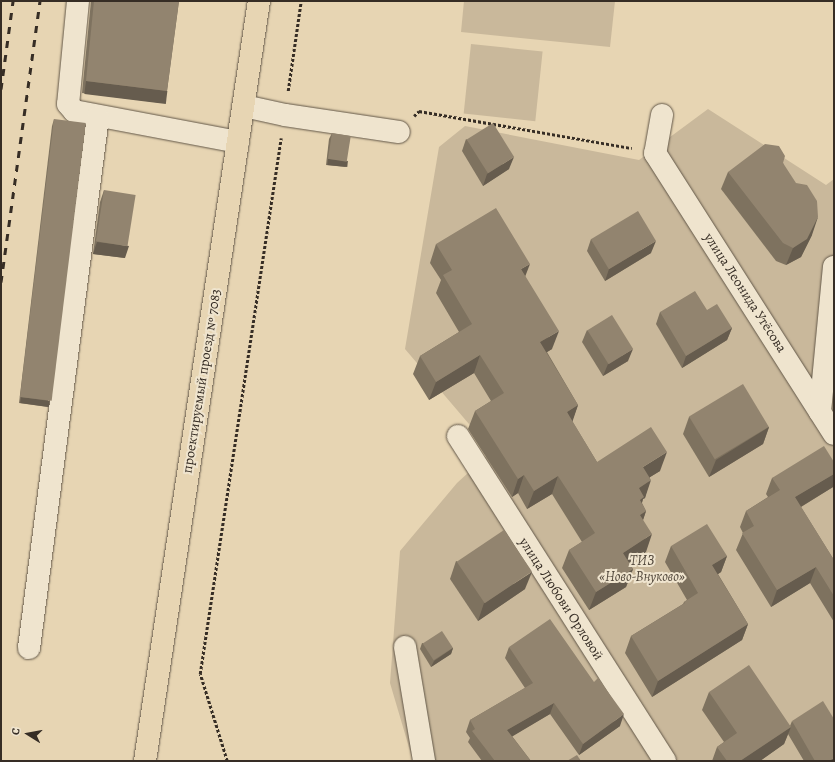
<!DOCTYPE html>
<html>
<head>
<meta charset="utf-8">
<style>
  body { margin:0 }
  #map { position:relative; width:835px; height:762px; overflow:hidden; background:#e7d5b3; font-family:Alegreya,serif }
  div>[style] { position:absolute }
  .green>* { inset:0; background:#c9b89b; transform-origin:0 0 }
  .path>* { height:2.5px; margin-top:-1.25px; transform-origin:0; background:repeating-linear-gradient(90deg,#362d25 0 3px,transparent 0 5px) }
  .roads { filter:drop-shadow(0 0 1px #625748) drop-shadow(0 0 1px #625748) }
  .minor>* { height:22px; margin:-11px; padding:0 11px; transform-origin:11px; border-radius:11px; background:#efe4ce }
  .major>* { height:22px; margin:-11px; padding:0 11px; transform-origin:11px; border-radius:11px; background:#e7d5b3 }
  .rail>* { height:3px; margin-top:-1.5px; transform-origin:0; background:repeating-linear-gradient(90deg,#362d25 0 7px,transparent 0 14px) }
  .wall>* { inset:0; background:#7e725f }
  .shaded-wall>* { inset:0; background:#665c4e; transform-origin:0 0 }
  .building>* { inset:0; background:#92846f; transform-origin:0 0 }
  span { translate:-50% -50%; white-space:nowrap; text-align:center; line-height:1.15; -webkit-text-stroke:4px #efe4ce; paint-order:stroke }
  .street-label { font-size:14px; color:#362d25 }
  .park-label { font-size:14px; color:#53493d; font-style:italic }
  .frame { position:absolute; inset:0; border:2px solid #362d25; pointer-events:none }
  .north { position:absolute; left:8px; top:714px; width:40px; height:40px; -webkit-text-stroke:3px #efe4ce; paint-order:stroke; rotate:281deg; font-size:11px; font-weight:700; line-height:16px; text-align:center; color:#362d25 }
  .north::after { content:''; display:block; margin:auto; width:14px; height:18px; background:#362d25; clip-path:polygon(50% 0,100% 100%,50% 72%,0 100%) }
</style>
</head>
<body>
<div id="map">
  <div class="green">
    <div style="clip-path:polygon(464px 1px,615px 1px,610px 47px,461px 32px)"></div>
    <div style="left:471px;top:44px;width:72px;height:70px;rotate:6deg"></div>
    <div style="clip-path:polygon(708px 109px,826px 185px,834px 179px,834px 761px,413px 761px,390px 683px,400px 551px,457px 483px,492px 451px,405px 349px,439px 147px,465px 126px,639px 160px)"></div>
  </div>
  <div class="path">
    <div style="left:288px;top:91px;width:91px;rotate:-81.8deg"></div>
    <div style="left:414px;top:116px;width:7px;rotate:-45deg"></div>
    <div style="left:419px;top:111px;width:216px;rotate:9.9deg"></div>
    <div style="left:227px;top:761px;width:91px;rotate:-107.2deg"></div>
    <div style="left:200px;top:674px;width:542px;rotate:-81.41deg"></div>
  </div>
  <div class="roads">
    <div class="minor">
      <div style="left:78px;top:1px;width:103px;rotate:95.5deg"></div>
      <div style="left:68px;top:104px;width:9px;rotate:49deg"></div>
      <div style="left:74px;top:111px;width:167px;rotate:10.7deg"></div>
      <div style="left:244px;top:106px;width:42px;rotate:12.4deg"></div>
      <div style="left:285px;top:115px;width:115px;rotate:8.5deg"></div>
      <div style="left:662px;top:115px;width:39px;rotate:100deg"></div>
      <div style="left:655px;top:153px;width:333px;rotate:57.5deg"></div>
      <div style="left:820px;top:412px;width:146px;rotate:-84.5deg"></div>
      <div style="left:458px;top:436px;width:385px;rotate:57.5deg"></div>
      <div style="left:405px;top:647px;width:116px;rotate:80.5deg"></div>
      <div style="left:29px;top:648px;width:535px;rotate:-82.6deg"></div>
    </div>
    <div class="major">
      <div style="left:145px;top:761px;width:769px;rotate:-81.47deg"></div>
    </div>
  </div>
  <div class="rail">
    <div style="left:1px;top:89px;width:89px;rotate:-82.2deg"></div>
    <div style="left:1px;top:282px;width:284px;rotate:-82.1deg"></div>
  </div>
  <div class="wall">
    <div style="clip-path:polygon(91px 1px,179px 1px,167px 91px,162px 103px,82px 93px)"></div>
    <div style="clip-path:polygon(54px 119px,48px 407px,19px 403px,52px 126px)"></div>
    <div style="clip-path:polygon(332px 133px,346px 167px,326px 165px,329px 139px)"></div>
    <div style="clip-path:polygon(466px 139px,509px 169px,483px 186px,462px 151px)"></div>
    <div style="clip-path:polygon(783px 163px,812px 235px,801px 257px,786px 265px,776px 261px,721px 189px,728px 172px)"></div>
    <div style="clip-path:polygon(104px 190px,125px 258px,93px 254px,100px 202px)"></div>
    <div style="clip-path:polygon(591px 239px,651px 253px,605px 281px,587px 251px)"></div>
    <div style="clip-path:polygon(436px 244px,525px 276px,552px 349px,547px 352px,578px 405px,572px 421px,597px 462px,660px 471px,650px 477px,645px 498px,643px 499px,642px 503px,646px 511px,643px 520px,646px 552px,629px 563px,633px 569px,626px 587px,589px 610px,562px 568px,569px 550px,582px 542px,552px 494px,527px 509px,518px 493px,512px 497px,468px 429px,475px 411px,491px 401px,474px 373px,429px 400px,413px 374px,420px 356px,459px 332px,436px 293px,441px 280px,430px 263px)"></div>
    <div style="clip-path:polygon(707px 310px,732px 328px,727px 340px,682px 368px,656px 324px,660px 312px)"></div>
    <div style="clip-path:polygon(587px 330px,628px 361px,603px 376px,582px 342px)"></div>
    <div style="clip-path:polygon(689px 417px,769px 427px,763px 444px,709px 477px,683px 434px)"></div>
    <div style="clip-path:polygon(834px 462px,834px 484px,833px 487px,801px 507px,834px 560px,834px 622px,810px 583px,771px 607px,736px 550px,743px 533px,740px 527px,746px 511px,768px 497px,766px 494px,772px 478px)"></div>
    <div style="clip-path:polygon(671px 546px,727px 556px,721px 572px,718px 574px,748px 624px,742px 640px,652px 697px,625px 653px,631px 636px,683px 604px,684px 602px,687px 600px,665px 562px)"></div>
    <div style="clip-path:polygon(456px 561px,525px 589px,478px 621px,450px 579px)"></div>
    <div style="clip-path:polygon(422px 643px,453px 648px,451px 654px,431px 667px,420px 649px)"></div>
    <div style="clip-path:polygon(509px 647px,620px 726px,579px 755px,550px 714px,512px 736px,531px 761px,482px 761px,468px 742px,470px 738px,466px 732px,470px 720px,525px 688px,505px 658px)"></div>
    <div style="clip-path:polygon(709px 692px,790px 726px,792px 721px,834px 761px,804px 761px,788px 734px,784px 744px,760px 761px,712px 761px,717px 747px,724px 742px,702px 710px)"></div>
  </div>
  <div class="shaded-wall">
    <div style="left:86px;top:81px;width:82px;height:13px;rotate:7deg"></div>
    <div style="clip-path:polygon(514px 157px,509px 169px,483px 186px,487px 174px)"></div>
    <div style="left:328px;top:159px;width:20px;height:6px;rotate:6deg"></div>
    <div style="clip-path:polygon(818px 217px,812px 235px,801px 257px,786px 265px,793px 248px)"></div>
    <div style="clip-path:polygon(656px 241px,651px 253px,605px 281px,609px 269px)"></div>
    <div style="clip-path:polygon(97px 242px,129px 246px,125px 258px,93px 254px)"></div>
    <div style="clip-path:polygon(530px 264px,523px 282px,521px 269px)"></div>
    <div style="clip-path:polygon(732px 328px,727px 340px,682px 368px,686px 356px)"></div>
    <div style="clip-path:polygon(559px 331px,552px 349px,534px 360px,540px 342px)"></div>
    <div style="clip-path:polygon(633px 349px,628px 361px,603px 376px,608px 364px)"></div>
    <div style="clip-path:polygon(480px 355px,474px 373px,429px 400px,436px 382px)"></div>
    <div style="left:21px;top:397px;width:29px;height:6px;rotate:8deg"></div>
    <div style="clip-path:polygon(578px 405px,572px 423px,567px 412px)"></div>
    <div style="clip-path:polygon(769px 427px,763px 444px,709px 477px,716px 460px)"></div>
    <div style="clip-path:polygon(667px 452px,660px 471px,637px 485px,643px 467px)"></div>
    <div style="clip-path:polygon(834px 474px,834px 484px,833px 487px,789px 514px,795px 497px)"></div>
    <div style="clip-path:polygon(524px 475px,518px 493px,512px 497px,518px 479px)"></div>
    <div style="clip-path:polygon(558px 476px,552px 494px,527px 509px,534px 491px)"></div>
    <div style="clip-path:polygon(651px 480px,645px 498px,643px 499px,638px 515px,639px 488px)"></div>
    <div style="clip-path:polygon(646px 511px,640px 529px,640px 515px)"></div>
    <div style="clip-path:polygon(652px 534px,646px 552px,617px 571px,623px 553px)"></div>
    <div style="clip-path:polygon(727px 556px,721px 572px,706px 582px,712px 565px)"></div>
    <div style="clip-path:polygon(816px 567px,810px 583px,771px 607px,777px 590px)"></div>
    <div style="clip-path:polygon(633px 569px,626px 587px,589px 610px,596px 592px)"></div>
    <div style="clip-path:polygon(532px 572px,525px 589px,478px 621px,484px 603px)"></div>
    <div style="clip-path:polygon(748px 624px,742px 640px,652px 697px,658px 681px)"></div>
    <div style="clip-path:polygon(453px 648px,451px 654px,431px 667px,434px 661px)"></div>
    <div style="clip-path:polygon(554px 703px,550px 714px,503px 742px,507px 730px)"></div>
    <div style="clip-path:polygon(624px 714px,620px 726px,579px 755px,583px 744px)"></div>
    <div style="clip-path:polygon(791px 727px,784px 744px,760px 761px,740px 761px)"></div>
    <div style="clip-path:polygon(834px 758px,834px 761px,829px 761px)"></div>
  </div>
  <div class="building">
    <div style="clip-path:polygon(94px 1px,179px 1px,167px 91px,86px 81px)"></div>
    <div style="left:54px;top:119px;width:32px;height:280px;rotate:7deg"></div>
    <div style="left:493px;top:123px;width:40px;height:31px;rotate:58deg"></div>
    <div style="left:332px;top:133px;width:19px;height:26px;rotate:9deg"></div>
    <div style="clip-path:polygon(765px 144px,779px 146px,785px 156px,783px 163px,796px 183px,807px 185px,817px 201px,818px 217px,807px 239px,793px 248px,783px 243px,728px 172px)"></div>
    <div style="left:104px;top:190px;width:32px;height:52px;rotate:9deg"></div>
    <div style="clip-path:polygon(496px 208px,530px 264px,521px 269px,559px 331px,540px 342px,578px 405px,567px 412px,597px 462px,651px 427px,667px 452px,643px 467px,651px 480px,639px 488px,644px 497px,640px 500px,646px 511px,640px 515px,652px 534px,623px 553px,633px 569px,596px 592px,569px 550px,595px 533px,558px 476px,534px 491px,524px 475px,518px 479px,475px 411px,504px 393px,480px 355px,436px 382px,420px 356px,472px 324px,443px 275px,452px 270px,436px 244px)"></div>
    <div style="left:638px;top:211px;width:35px;height:55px;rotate:59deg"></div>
    <div style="clip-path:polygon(695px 291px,707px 310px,717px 304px,732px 328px,686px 356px,660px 312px)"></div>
    <div style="left:612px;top:315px;width:40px;height:29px;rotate:58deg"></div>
    <div style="left:743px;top:384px;width:50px;height:63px;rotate:59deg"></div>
    <div style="clip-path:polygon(824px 446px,834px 462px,834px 474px,795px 497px,834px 560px,834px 596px,816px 567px,777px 590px,742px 533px,754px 526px,746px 511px,780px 490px,772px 478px)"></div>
    <div style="clip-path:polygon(707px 524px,727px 556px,712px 565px,748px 624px,658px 681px,631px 636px,685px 603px,684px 602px,698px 593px,671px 546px)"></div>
    <div style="left:504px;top:530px;width:50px;height:57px;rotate:56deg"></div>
    <div style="clip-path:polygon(550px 619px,594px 682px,598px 678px,624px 714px,583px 744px,554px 703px,507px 730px,531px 761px,495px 761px,472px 731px,475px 729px,470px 720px,533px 683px,509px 647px)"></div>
    <div style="left:442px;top:631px;width:20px;height:23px;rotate:57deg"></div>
    <div style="clip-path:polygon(749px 665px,791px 727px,740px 761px,727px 761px,717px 747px,737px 733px,709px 692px)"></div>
    <div style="clip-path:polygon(823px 701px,834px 719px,834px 758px,829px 761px,815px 761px,792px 721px)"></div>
    <div style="clip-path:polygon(577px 755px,581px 761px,567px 761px)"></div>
  </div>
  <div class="street-label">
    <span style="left:745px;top:293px;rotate:57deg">улица Леонида Утёсова</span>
    <span style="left:202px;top:381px;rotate:-81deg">проектируемый проезд № 7083</span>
    <span style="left:561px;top:599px;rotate:57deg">улица Любови Орловой</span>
  </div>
  <div class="park-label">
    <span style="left:642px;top:569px">ТИЗ<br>«Ново-Внуково»</span>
  </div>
  <div class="frame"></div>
  <div class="north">С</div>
</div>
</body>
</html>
